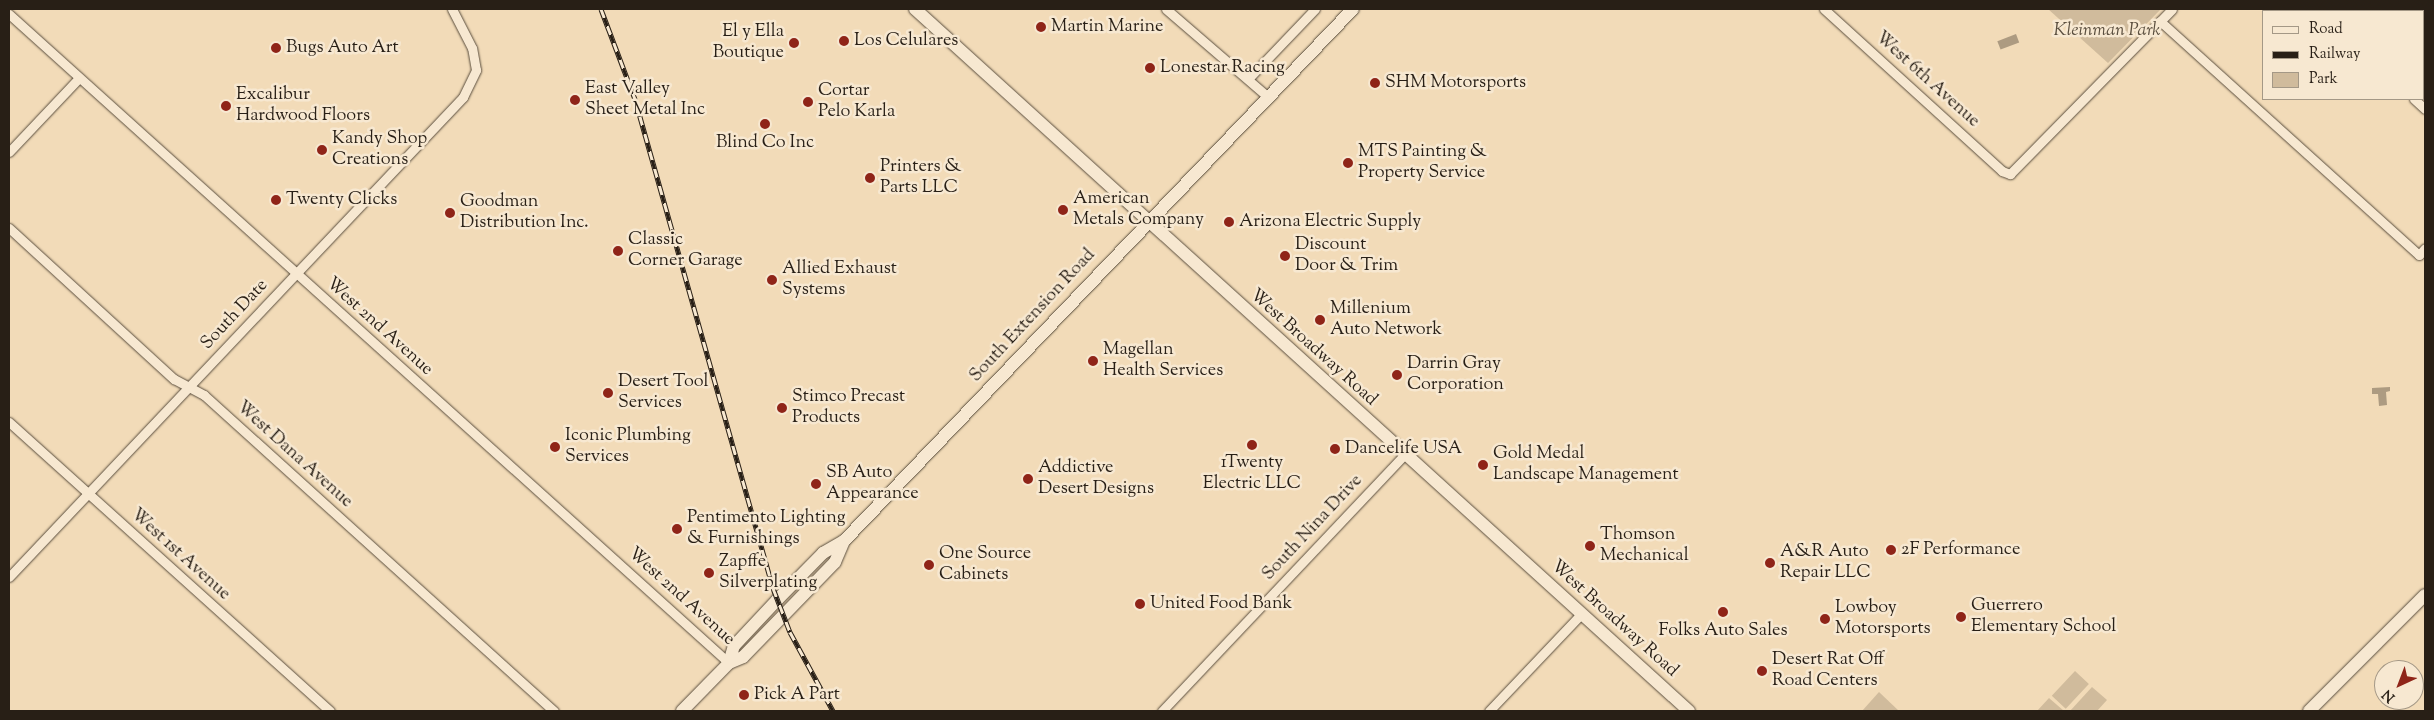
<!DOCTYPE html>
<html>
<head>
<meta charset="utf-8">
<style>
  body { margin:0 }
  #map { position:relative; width:2434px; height:720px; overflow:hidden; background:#f2dbb8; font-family:"Sorts Mill Goudy",serif }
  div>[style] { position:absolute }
  .green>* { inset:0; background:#d0bb9c; transform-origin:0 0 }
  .water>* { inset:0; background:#ad9b81; transform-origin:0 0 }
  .roads { filter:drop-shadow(0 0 1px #5a4e3e) drop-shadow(0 0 1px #5a4e3e) }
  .street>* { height:9px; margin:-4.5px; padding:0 4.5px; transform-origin:4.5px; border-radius:4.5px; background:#f7e8d1 }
  .secondary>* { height:12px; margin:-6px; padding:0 6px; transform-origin:6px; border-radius:6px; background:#f7e8d1 }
  .rail>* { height:5px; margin-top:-2.5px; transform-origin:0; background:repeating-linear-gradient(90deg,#f7e8d1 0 9px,#281f16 0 18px); box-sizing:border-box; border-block:1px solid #281f16 }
  .dots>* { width:14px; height:14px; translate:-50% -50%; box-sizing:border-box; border:2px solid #f7e8d1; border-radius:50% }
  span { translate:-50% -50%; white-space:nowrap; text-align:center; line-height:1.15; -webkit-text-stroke:5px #f7e8d1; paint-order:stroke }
  .poi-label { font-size:18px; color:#281f16 }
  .left { translate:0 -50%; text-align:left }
  .right { translate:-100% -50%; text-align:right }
  .park-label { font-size:18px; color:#5a4e3e; font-style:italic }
  .street-label { font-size:18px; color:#281f16 }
  .frame { position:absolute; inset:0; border:10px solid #281f16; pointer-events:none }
  .legend { position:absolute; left:2262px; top:10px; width:162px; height:90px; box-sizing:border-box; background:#f7e8d1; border:1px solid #a49886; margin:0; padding:6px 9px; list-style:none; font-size:15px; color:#281f16 }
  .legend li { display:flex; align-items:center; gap:10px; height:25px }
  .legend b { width:25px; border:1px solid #a49886 }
  .north { position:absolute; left:2374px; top:660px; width:50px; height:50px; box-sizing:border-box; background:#f7e8d1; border:1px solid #a49886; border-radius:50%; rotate:223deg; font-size:14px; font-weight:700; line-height:20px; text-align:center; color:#281f16 }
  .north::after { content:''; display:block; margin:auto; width:18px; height:22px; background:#8f2418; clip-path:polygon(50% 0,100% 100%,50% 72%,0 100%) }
</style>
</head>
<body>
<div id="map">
  <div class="green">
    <div style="clip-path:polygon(2048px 9px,2161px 9px,2108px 63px)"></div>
    <div style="left:2075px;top:671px;width:19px;height:34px;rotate:43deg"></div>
    <div style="clip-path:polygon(2092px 687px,2107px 700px,2097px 711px,2070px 711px)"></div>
    <div style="clip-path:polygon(1879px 692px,1899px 711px,1862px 711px)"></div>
    <div style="clip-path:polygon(2049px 698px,2064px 711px,2037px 711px)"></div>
  </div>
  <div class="water">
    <div style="left:2016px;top:34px;width:9px;height:20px;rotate:69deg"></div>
    <div style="clip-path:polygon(2390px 387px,2390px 391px,2386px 392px,2387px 405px,2379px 406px,2378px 394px,2372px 394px,2372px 388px)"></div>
  </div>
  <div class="roads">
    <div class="street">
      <div style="left:1166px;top:9px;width:135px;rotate:40.8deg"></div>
      <div style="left:1824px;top:9px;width:241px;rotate:42.3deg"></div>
      <div style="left:2002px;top:171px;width:9px;rotate:21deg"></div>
      <div style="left:2010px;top:174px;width:231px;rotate:-45.5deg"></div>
      <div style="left:2315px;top:9px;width:3px;rotate:45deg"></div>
      <div style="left:9px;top:14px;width:969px;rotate:42.03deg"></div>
      <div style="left:2160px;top:21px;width:349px;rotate:42.1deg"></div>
      <div style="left:2419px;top:255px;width:9px;rotate:-49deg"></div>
      <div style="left:1248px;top:79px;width:97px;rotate:-46.3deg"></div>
      <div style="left:2414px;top:99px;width:15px;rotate:42deg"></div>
      <div style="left:9px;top:152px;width:102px;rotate:-46.6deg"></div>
      <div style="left:9px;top:228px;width:224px;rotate:42.5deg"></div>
      <div style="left:174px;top:379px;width:34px;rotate:28deg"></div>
      <div style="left:204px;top:395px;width:472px;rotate:42.1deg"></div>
      <div style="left:9px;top:422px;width:432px;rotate:42deg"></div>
      <div style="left:9px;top:577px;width:661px;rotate:-46.59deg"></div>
      <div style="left:463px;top:97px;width:30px;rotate:-64deg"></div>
      <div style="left:476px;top:70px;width:22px;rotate:-100deg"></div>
      <div style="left:472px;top:48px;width:44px;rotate:-117.1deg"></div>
      <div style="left:1162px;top:711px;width:354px;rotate:-46.6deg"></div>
      <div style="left:1489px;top:711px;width:134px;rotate:-46.5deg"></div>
    </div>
    <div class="secondary">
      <div style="left:915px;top:9px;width:1045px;rotate:42.21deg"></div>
      <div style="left:729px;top:663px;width:18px;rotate:-74deg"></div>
      <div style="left:734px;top:646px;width:63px;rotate:-46.9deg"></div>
      <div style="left:777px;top:600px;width:66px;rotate:-45.6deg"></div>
      <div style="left:823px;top:553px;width:24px;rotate:-30deg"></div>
      <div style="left:844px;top:541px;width:736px;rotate:-46.27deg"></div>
      <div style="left:682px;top:711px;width:67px;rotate:-45.6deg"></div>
      <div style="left:729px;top:663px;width:15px;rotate:-23deg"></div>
      <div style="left:743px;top:657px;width:132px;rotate:-45.9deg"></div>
      <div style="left:835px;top:562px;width:23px;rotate:-67deg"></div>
      <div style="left:2309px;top:711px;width:164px;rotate:-45deg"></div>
    </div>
  </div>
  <div class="rail">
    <div style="left:601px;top:9px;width:96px;rotate:69.3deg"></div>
    <div style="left:635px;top:99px;width:508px;rotate:74.24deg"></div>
    <div style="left:773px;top:588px;width:47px;rotate:68.9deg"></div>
    <div style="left:790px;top:632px;width:90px;rotate:61.4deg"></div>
  </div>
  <div class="dots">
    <div style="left:1041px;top:27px;background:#8f2418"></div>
    <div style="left:844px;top:41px;background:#8f2418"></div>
    <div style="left:794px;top:43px;background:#8f2418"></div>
    <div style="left:276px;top:48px;background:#8f2418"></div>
    <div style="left:1150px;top:68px;background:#8f2418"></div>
    <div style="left:1375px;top:83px;background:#8f2418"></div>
    <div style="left:575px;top:100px;background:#8f2418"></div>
    <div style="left:808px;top:102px;background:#8f2418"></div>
    <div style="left:226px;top:106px;background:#8f2418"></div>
    <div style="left:765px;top:124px;background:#8f2418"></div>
    <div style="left:322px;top:150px;background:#8f2418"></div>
    <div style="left:1348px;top:163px;background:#8f2418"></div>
    <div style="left:870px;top:178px;background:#8f2418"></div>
    <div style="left:276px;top:200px;background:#8f2418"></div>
    <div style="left:1063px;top:210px;background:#8f2418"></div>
    <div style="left:450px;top:213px;background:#8f2418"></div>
    <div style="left:1229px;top:222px;background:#8f2418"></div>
    <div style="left:618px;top:251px;background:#8f2418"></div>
    <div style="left:1285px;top:256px;background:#8f2418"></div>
    <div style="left:772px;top:280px;background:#8f2418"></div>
    <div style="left:1320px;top:320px;background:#8f2418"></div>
    <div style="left:1093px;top:361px;background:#8f2418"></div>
    <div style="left:1397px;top:375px;background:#8f2418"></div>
    <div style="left:608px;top:393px;background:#8f2418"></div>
    <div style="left:782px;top:408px;background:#8f2418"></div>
    <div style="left:1252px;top:445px;background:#8f2418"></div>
    <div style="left:555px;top:447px;background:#8f2418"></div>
    <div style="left:1335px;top:449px;background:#8f2418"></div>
    <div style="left:1483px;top:465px;background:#8f2418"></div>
    <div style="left:1028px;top:479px;background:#8f2418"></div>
    <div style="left:816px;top:484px;background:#8f2418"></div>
    <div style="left:677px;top:529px;background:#8f2418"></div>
    <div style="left:1590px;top:546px;background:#8f2418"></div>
    <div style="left:1891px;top:550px;background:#8f2418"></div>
    <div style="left:1770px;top:563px;background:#8f2418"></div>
    <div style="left:929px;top:565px;background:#8f2418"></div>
    <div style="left:709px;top:573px;background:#8f2418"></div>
    <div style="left:1140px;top:604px;background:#8f2418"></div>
    <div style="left:1723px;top:612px;background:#8f2418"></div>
    <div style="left:1961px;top:617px;background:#8f2418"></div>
    <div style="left:1825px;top:619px;background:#8f2418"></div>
    <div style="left:1762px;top:671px;background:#8f2418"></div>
    <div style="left:744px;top:695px;background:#8f2418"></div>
  </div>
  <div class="poi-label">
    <span class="left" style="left:1051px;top:27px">Martin Marine</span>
    <span class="right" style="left:784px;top:43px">El y Ella<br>Boutique</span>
    <span class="left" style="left:854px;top:41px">Los Celulares</span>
    <span class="left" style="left:286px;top:48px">Bugs Auto Art</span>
    <span class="left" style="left:1160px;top:68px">Lonestar Racing</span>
    <span class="left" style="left:1385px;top:83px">SHM Motorsports</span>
    <span class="left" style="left:585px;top:100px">East Valley<br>Sheet Metal Inc</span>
    <span class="left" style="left:818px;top:102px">Cortar<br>Pelo Karla</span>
    <span class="left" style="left:236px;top:106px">Excalibur<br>Hardwood Floors</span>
    <span class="left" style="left:332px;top:150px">Kandy Shop<br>Creations</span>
    <span style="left:765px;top:143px">Blind Co Inc</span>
    <span class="left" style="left:1358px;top:163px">MTS Painting &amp;<br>Property Service</span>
    <span class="left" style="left:880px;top:178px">Printers &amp;<br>Parts LLC</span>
    <span class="left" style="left:286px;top:200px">Twenty Clicks</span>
    <span class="left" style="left:1073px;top:210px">American<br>Metals Company</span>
    <span class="left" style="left:460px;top:213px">Goodman<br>Distribution Inc.</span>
    <span class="left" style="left:1239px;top:222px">Arizona Electric Supply</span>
    <span class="left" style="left:628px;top:251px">Classic<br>Corner Garage</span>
    <span class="left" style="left:1295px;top:256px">Discount<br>Door &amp; Trim</span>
    <span class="left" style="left:782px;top:280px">Allied Exhaust<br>Systems</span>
    <span class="left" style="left:1330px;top:320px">Millenium<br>Auto Network</span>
    <span class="left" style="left:1103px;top:361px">Magellan<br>Health Services</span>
    <span class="left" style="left:1407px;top:375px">Darrin Gray<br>Corporation</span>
    <span class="left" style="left:618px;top:393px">Desert Tool<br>Services</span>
    <span class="left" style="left:792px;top:408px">Stimco Precast<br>Products</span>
    <span class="left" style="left:565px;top:447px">Iconic Plumbing<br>Services</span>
    <span class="left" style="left:1345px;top:449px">Dancelife USA</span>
    <span class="left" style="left:1493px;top:465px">Gold Medal<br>Landscape Management</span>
    <span style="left:1252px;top:474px">1Twenty<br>Electric LLC</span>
    <span class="left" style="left:1038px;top:479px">Addictive<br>Desert Designs</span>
    <span class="left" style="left:826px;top:484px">SB Auto<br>Appearance</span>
    <span class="left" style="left:687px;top:529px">Pentimento Lighting<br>&amp; Furnishings</span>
    <span class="left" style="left:1600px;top:546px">Thomson<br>Mechanical</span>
    <span class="left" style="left:1901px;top:550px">2F Performance</span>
    <span class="left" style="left:1780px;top:563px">A&amp;R Auto<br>Repair LLC</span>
    <span class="left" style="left:939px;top:565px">One Source<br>Cabinets</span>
    <span class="left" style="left:719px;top:573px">Zapffe<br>Silverplating</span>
    <span class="left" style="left:1150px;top:604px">United Food Bank</span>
    <span class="left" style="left:1971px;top:617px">Guerrero<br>Elementary School</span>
    <span class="left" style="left:1835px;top:619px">Lowboy<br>Motorsports</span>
    <span style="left:1723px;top:631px">Folks Auto Sales</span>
    <span class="left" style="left:1772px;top:671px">Desert Rat Off<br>Road Centers</span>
    <span class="left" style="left:754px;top:695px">Pick A Part</span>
  </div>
  <div class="park-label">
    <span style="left:2107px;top:31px">Kleinman Park</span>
  </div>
  <div class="street-label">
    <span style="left:1927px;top:80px;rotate:42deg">West 6th Avenue</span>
    <span style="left:235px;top:315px;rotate:-47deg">South Date</span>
    <span style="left:1033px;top:316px;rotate:-47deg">South Extension Road</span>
    <span style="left:379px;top:327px;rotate:42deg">West 2nd Avenue</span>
    <span style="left:1313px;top:348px;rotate:42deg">West Broadway Road</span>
    <span style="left:294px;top:455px;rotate:42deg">West Dana Avenue</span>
    <span style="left:1313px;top:528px;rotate:-47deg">South Nina Drive</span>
    <span style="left:180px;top:555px;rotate:42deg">West 1st Avenue</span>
    <span style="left:681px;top:597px;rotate:42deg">West 2nd Avenue</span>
    <span style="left:1614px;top:619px;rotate:42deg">West Broadway Road</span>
  </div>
  <div class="frame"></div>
  <ul class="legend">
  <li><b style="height:6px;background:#f7e8d1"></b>Road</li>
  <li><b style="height:6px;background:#281f16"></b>Railway</li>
  <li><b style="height:14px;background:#d0bb9c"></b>Park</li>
  </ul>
  <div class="north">N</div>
</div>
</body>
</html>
